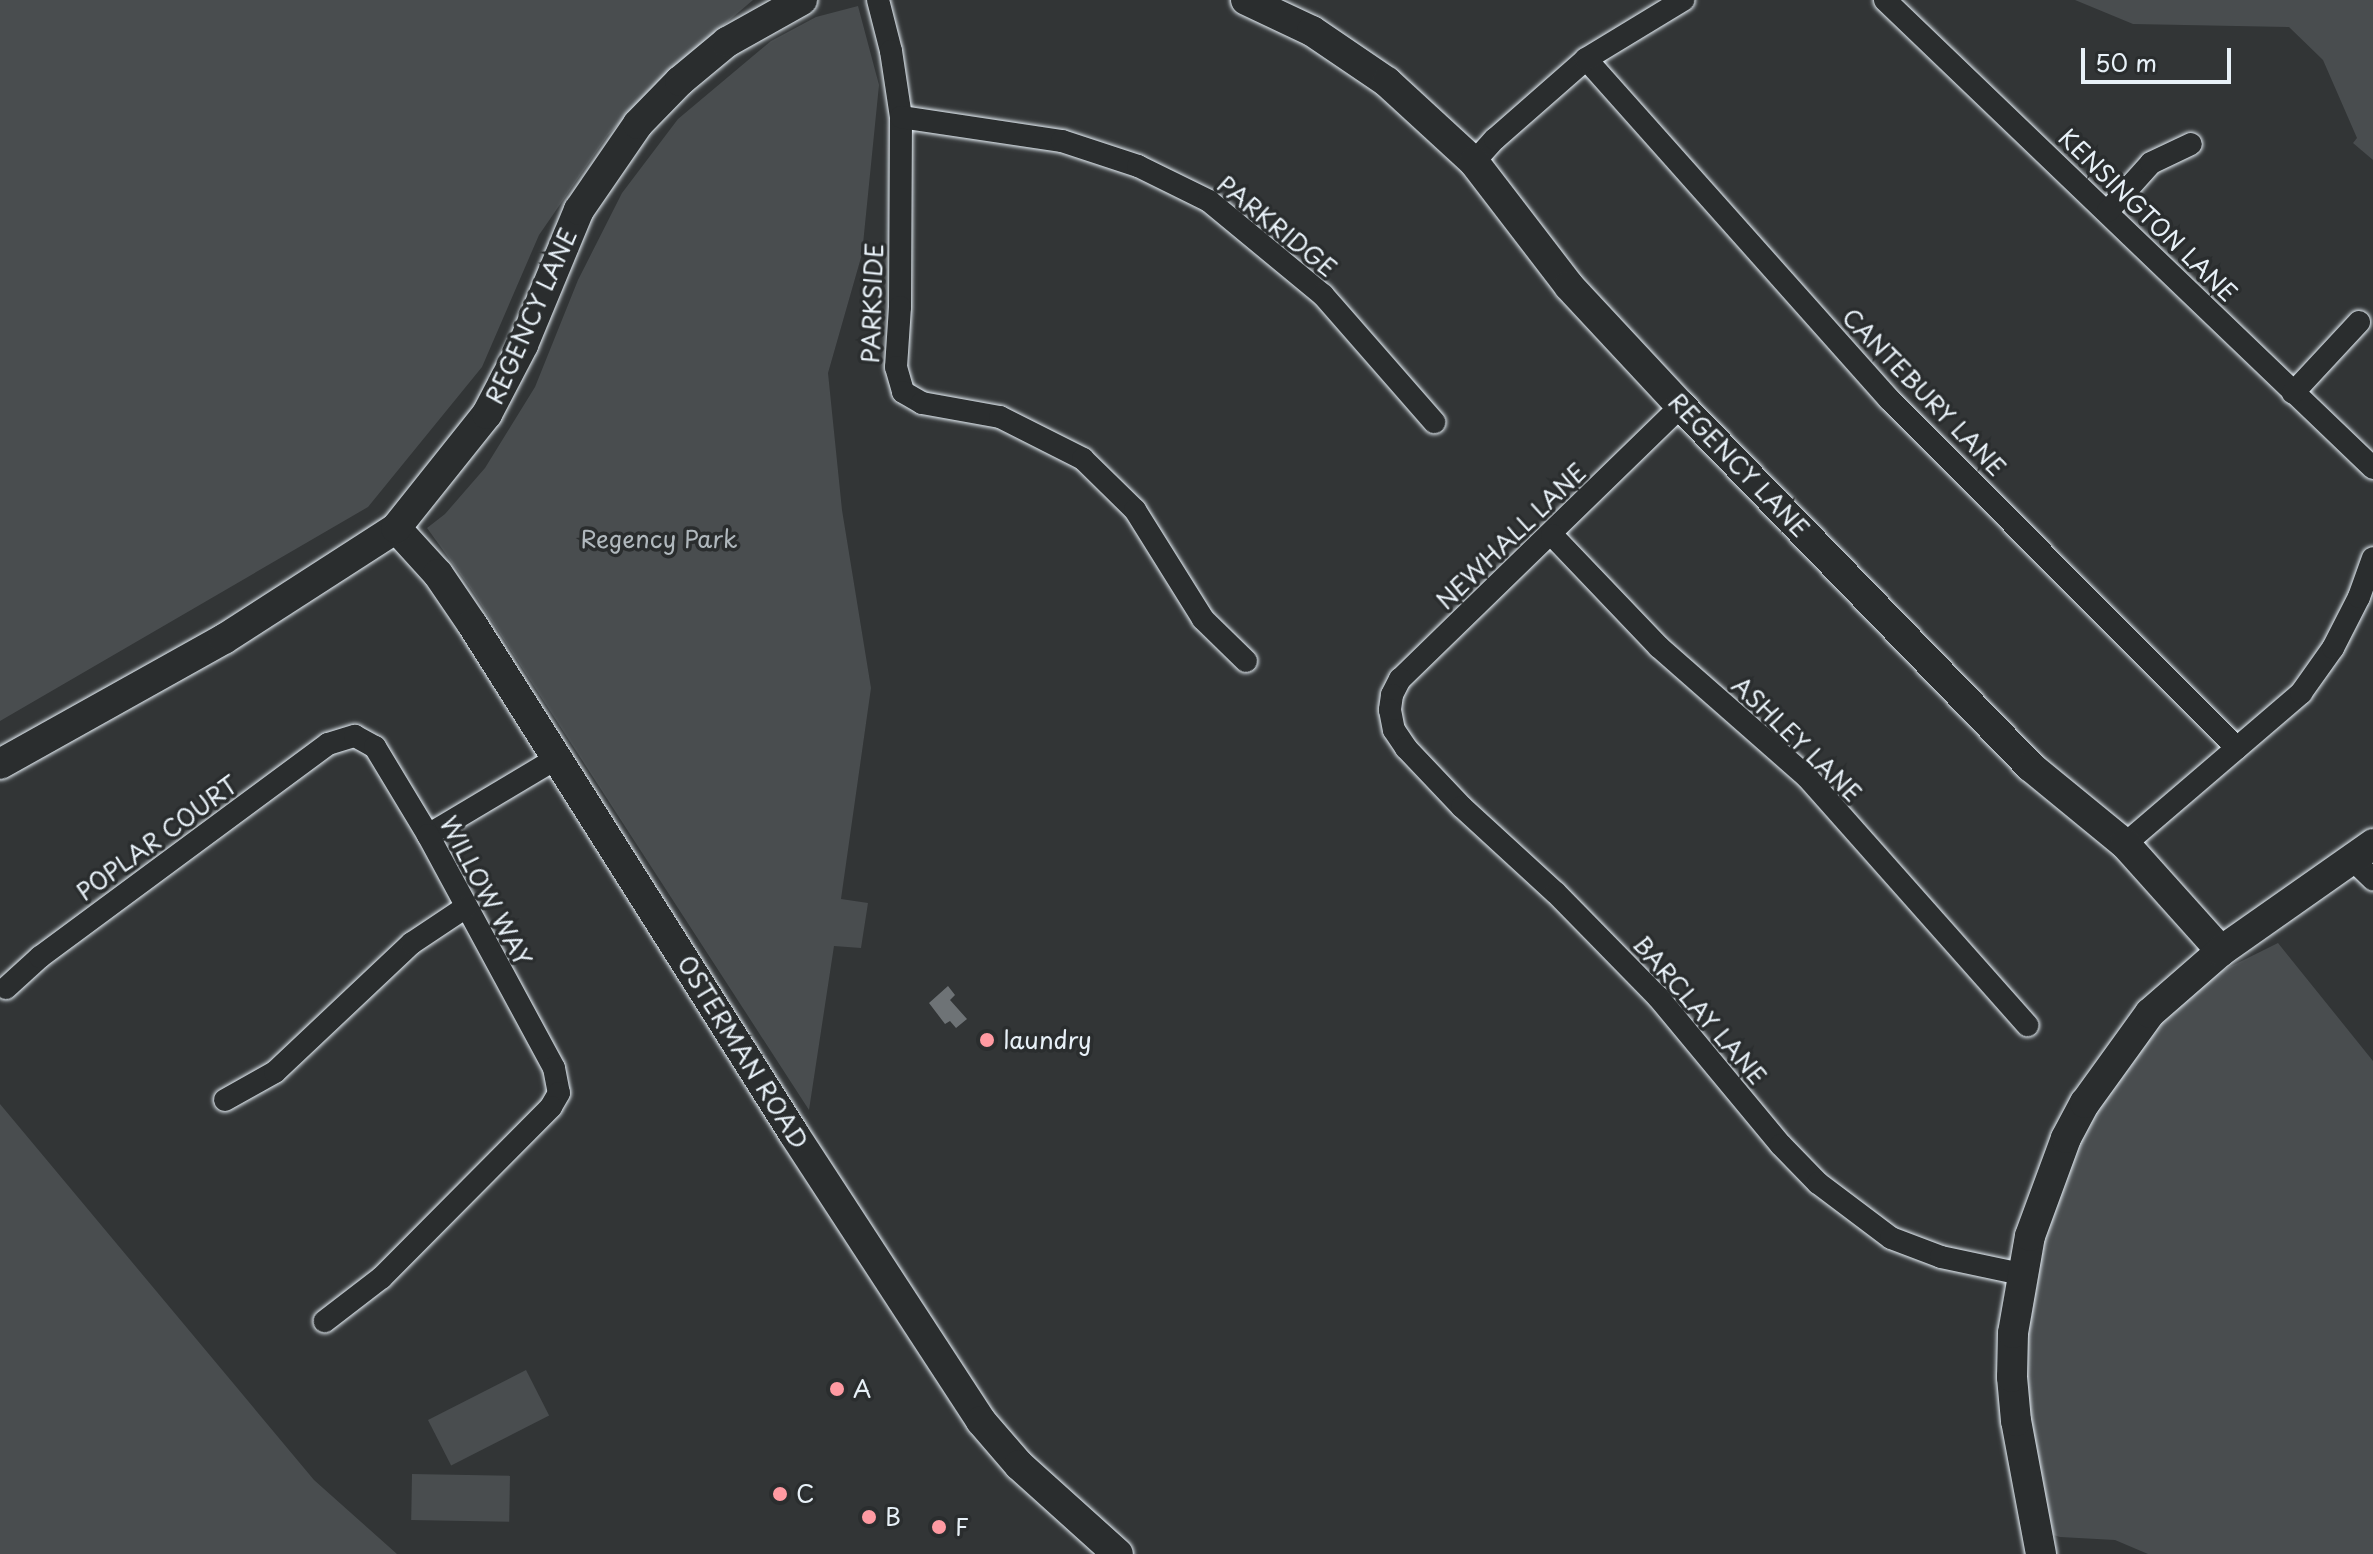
<!DOCTYPE html>
<html>
<head>
<meta charset="utf-8">
<style>
  body { margin:0 }
  #map { position:relative; width:2373px; height:1554px; overflow:hidden; background:#323536; font-family:"Playpen Sans",sans-serif }
  div>[style] { position:absolute }
  .green>* { inset:0; background:#494d4f; transform-origin:0 0 }
  .water>* { inset:0; background:#6e7376 }
  .roads { filter:drop-shadow(0 0 2px #e8f1f8) drop-shadow(0 0 2px #e8f1f8) }
  .street>* { height:22px; margin:-11px; padding:0 11px; transform-origin:11px; border-radius:11px; background:#2a2d2e }
  .secondary>* { height:30px; margin:-15px; padding:0 15px; transform-origin:15px; border-radius:15px; background:#2a2d2e }
  .dots>* { width:22px; height:22px; translate:-50% -50%; box-sizing:border-box; border:4px solid #2a2d2e; border-radius:50% }
  span { translate:-50% -50%; white-space:nowrap; text-align:center; line-height:1.15; -webkit-text-stroke:7px #2a2d2e; paint-order:stroke }
  .street-label { font-size:24px; color:#e8f1f8 }
  .park-label { font-size:24px; color:#b0b8bd }
  .poi-label { font-size:24px; color:#e8f1f8 }
  .left { translate:0 -50%; text-align:left }
  .scale { position:absolute; left:2081px; top:48px; width:150px; height:36px; box-sizing:border-box; border:4px solid #e8f1f8; border-top:0; padding-left:10px; font-size:24px; line-height:28px; white-space:nowrap; color:#e8f1f8; -webkit-text-stroke:6px #2a2d2e; paint-order:stroke }
</style>
</head>
<body>
<div id="map">
  <div class="green">
    <div style="clip-path:polygon(0 0,753px 0,678px 64px,608px 135px,539px 235px,482px 367px,368px 507px,0 721px)"></div>
    <div style="clip-path:polygon(2075px 0,2373px 0,2373px 160px,2353px 143px,2357px 138px,2323px 60px,2289px 27px,2133px 24px)"></div>
    <div style="clip-path:polygon(858px 6px,879px 85px,862px 254px,828px 373px,842px 510px,871px 688px,841px 899px,868px 903px,861px 948px,834px 946px,809px 1110px,471px 589px,427px 528px,445px 514px,485px 468px,535px 387px,578px 280px,622px 193px,678px 119px,771px 41px,816px 17px)"></div>
    <div style="clip-path:polygon(2278px 943px,2373px 1061px,2373px 1554px,2148px 1554px,2115px 1540px,2060px 1537px,2036px 1530px,2015px 1310px,2066px 1138px,2163px 1000px)"></div>
    <div style="clip-path:polygon(0 1104px,314px 1480px,397px 1554px,0 1554px)"></div>
    <div style="left:526px;top:1370px;width:51px;height:110px;rotate:63deg"></div>
    <div style="left:412px;top:1474px;width:98px;height:46px;rotate:1deg"></div>
  </div>
  <div class="water">
    <div style="clip-path:polygon(948px 986px,955px 995px,950px 1000px,967px 1019px,956px 1028px,950px 1021px,945px 1024px,929px 1003px)"></div>
  </div>
  <div class="roads">
    <div class="street">
      <div style="left:878px;top:0;width:53px;rotate:75.7deg"></div>
      <div style="left:891px;top:51px;width:67px;rotate:81.4deg"></div>
      <div style="left:901px;top:117px;width:190px;rotate:90.3deg"></div>
      <div style="left:900px;top:307px;width:60px;rotate:93.8deg"></div>
      <div style="left:896px;top:367px;width:26px;rotate:74deg"></div>
      <div style="left:903px;top:392px;width:22px;rotate:30deg"></div>
      <div style="left:922px;top:403px;width:79px;rotate:10.2deg"></div>
      <div style="left:1000px;top:417px;width:93px;rotate:26.8deg"></div>
      <div style="left:1083px;top:459px;width:73px;rotate:44.4deg"></div>
      <div style="left:1135px;top:510px;width:128px;rotate:58deg"></div>
      <div style="left:1203px;top:619px;width:60px;rotate:44.3deg"></div>
      <div style="left:1885px;top:0;width:676px;rotate:43.8deg"></div>
      <div style="left:1586px;top:59px;width:455px;rotate:48.3deg"></div>
      <div style="left:1889px;top:399px;width:493px;rotate:45.1deg"></div>
      <div style="left:901px;top:117px;width:163px;rotate:8.5deg"></div>
      <div style="left:1062px;top:141px;width:80px;rotate:18.2deg"></div>
      <div style="left:1138px;top:166px;width:79px;rotate:26.2deg"></div>
      <div style="left:1209px;top:201px;width:148px;rotate:39.5deg"></div>
      <div style="left:1323px;top:295px;width:169px;rotate:48.8deg"></div>
      <div style="left:1474px;top:162px;width:31px;rotate:-48deg"></div>
      <div style="left:1495px;top:139px;width:121px;rotate:-41.3deg"></div>
      <div style="left:1586px;top:59px;width:114px;rotate:-31.3deg"></div>
      <div style="left:2108px;top:211px;width:64px;rotate:-48.1deg"></div>
      <div style="left:2151px;top:163px;width:44px;rotate:-25.4deg"></div>
      <div style="left:2293px;top:393px;width:97px;rotate:-47.1deg"></div>
      <div style="left:1681px;top:406px;width:392px;rotate:135.8deg"></div>
      <div style="left:1400px;top:679px;width:18px;rotate:117deg"></div>
      <div style="left:1392px;top:695px;width:15px;rotate:98deg"></div>
      <div style="left:1390px;top:710px;width:20px;rotate:79deg"></div>
      <div style="left:1394px;top:730px;width:22px;rotate:56deg"></div>
      <div style="left:1406px;top:748px;width:81px;rotate:46.5deg"></div>
      <div style="left:1462px;top:807px;width:127px;rotate:42.5deg"></div>
      <div style="left:1556px;top:893px;width:146px;rotate:45.6deg"></div>
      <div style="left:1658px;top:997px;width:192px;rotate:50.3deg"></div>
      <div style="left:1781px;top:1145px;width:53px;rotate:45.8deg"></div>
      <div style="left:1818px;top:1183px;width:91px;rotate:37deg"></div>
      <div style="left:1891px;top:1238px;width:53px;rotate:20.8deg"></div>
      <div style="left:1941px;top:1257px;width:82px;rotate:12deg"></div>
      <div style="left:1552px;top:535px;width:155px;rotate:46.3deg"></div>
      <div style="left:1659px;top:647px;width:197px;rotate:41.3deg"></div>
      <div style="left:1807px;top:777px;width:332px;rotate:48.4deg"></div>
      <div style="left:428px;top:835px;width:150px;rotate:-30.8deg"></div>
      <div style="left:2125px;top:844px;width:232px;rotate:-40.6deg"></div>
      <div style="left:2301px;top:693px;width:55px;rotate:-54.6deg"></div>
      <div style="left:2333px;top:648px;width:57px;rotate:-63deg"></div>
      <div style="left:2359px;top:597px;width:41px;rotate:-70.3deg"></div>
      <div style="left:2353px;top:860px;width:28px;rotate:44deg"></div>
      <div style="left:6px;top:988px;width:46px;rotate:-42.4deg"></div>
      <div style="left:40px;top:957px;width:358px;rotate:-36.5deg"></div>
      <div style="left:328px;top:744px;width:28px;rotate:-17deg"></div>
      <div style="left:355px;top:736px;width:23px;rotate:29deg"></div>
      <div style="left:375px;top:747px;width:103px;rotate:58.9deg"></div>
      <div style="left:428px;top:835px;width:265px;rotate:61.6deg"></div>
      <div style="left:554px;top:1068px;width:25px;rotate:79deg"></div>
      <div style="left:559px;top:1093px;width:16px;rotate:120deg"></div>
      <div style="left:551px;top:1107px;width:241px;rotate:134.8deg"></div>
      <div style="left:381px;top:1278px;width:71px;rotate:142.5deg"></div>
      <div style="left:225px;top:1100px;width:57px;rotate:-29.2deg"></div>
      <div style="left:275px;top:1072px;width:188px;rotate:-43.3deg"></div>
      <div style="left:412px;top:943px;width:65px;rotate:-33.7deg"></div>
    </div>
    <div class="secondary">
      <div style="left:1246px;top:0;width:73px;rotate:25.2deg"></div>
      <div style="left:1312px;top:31px;width:91px;rotate:34.2deg"></div>
      <div style="left:1387px;top:82px;width:118px;rotate:42.6deg"></div>
      <div style="left:1474px;top:162px;width:156px;rotate:52.5deg"></div>
      <div style="left:1569px;top:286px;width:164px;rotate:47deg"></div>
      <div style="left:1681px;top:406px;width:503px;rotate:45.89deg"></div>
      <div style="left:2031px;top:767px;width:122px;rotate:39.3deg"></div>
      <div style="left:2125px;top:844px;width:144px;rotate:48.1deg"></div>
      <div style="left:396px;top:528px;width:62px;rotate:47.6deg"></div>
      <div style="left:438px;top:574px;width:60px;rotate:55.8deg"></div>
      <div style="left:472px;top:624px;width:603px;rotate:57.73deg"></div>
      <div style="left:794px;top:1134px;width:343px;rotate:56.9deg"></div>
      <div style="left:981px;top:1421px;width:58px;rotate:49.2deg"></div>
      <div style="left:1019px;top:1465px;width:133px;rotate:42deg"></div>
      <div style="left:0;top:764px;width:257px;rotate:-29.2deg"></div>
      <div style="left:224px;top:639px;width:205px;rotate:-32.8deg"></div>
      <div style="left:396px;top:528px;width:146px;rotate:-51.4deg"></div>
      <div style="left:487px;top:414px;width:78px;rotate:-62.4deg"></div>
      <div style="left:523px;top:345px;width:146px;rotate:-67.5deg"></div>
      <div style="left:579px;top:210px;width:104px;rotate:-55.5deg"></div>
      <div style="left:638px;top:124px;width:60px;rotate:-45.7deg"></div>
      <div style="left:680px;top:81px;width:61px;rotate:-39.7deg"></div>
      <div style="left:727px;top:42px;width:86px;rotate:-29.2deg"></div>
      <div style="left:2041px;top:1554px;width:135px;rotate:-100.6deg"></div>
      <div style="left:2016px;top:1421px;width:44px;rotate:-95.2deg"></div>
      <div style="left:2012px;top:1377px;width:44px;rotate:-88.7deg"></div>
      <div style="left:2013px;top:1333px;width:98px;rotate:-80.1deg"></div>
      <div style="left:2030px;top:1236px;width:104px;rotate:-69.8deg"></div>
      <div style="left:2066px;top:1138px;width:40px;rotate:-62deg"></div>
      <div style="left:2085px;top:1103px;width:111px;rotate:-54.2deg"></div>
      <div style="left:2150px;top:1013px;width:94px;rotate:-41.1deg"></div>
      <div style="left:2221px;top:951px;width:186px;rotate:-35.1deg"></div>
    </div>
  </div>
  <div class="dots">
    <div style="left:987px;top:1040px;background:#ff9aa2"></div>
    <div style="left:837px;top:1389px;background:#ff9aa2"></div>
    <div style="left:780px;top:1494px;background:#ff9aa2"></div>
    <div style="left:869px;top:1517px;background:#ff9aa2"></div>
    <div style="left:939px;top:1527px;background:#ff9aa2"></div>
  </div>
  <div class="street-label">
    <span style="left:2148px;top:215px;rotate:44deg">KENSINGTON LANE</span>
    <span style="left:1277px;top:226px;rotate:39deg">PARKRIDGE</span>
    <span style="left:872px;top:303px;rotate:-88deg">PARKSIDE</span>
    <span style="left:531px;top:316px;rotate:-66deg">REGENCY LANE</span>
    <span style="left:1924px;top:392px;rotate:46deg">CANTEBURY LANE</span>
    <span style="left:1739px;top:465px;rotate:46deg">REGENCY LANE</span>
    <span style="left:1511px;top:536px;rotate:-44deg">NEWHALL LANE</span>
    <span style="left:1797px;top:739px;rotate:44deg">ASHLEY LANE</span>
    <span style="left:157px;top:838px;rotate:-36deg">POPLAR COURT</span>
    <span style="left:486px;top:891px;rotate:62deg">WILLOW WAY</span>
    <span style="left:1700px;top:1010px;rotate:49deg">BARCLAY LANE</span>
    <span style="left:743px;top:1052px;rotate:58deg">OSTERMAN ROAD</span>
  </div>
  <div class="park-label">
    <span style="left:659px;top:539px">Regency Park</span>
  </div>
  <div class="poi-label">
    <span class="left" style="left:1003px;top:1040px">laundry</span>
    <span class="left" style="left:853px;top:1389px">A</span>
    <span class="left" style="left:796px;top:1494px">C</span>
    <span class="left" style="left:885px;top:1517px">B</span>
    <span class="left" style="left:955px;top:1527px">F</span>
  </div>
  <div class="scale">50 m</div>
</div>
</body>
</html>
